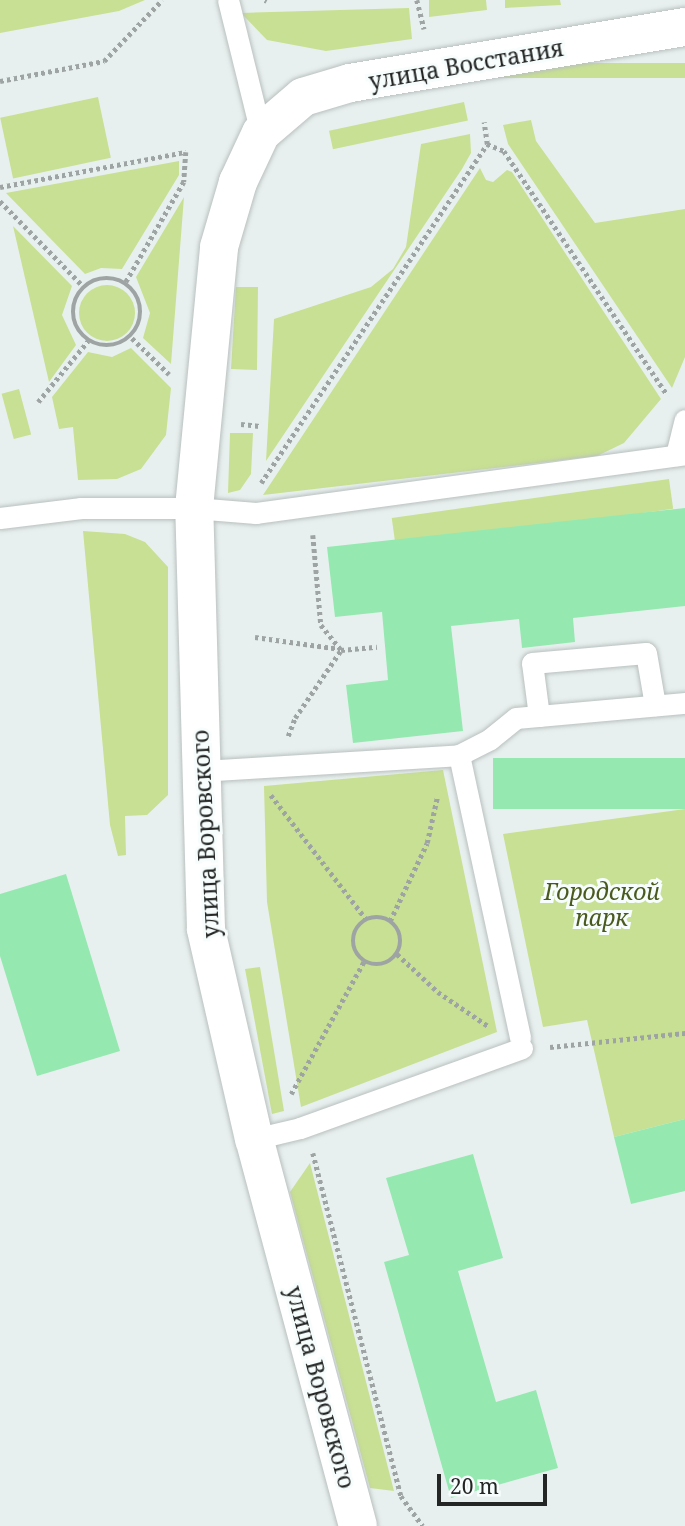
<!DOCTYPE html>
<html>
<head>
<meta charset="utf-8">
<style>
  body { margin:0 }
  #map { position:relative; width:685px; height:1526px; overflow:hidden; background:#e8f0ef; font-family:"Noto Serif",serif }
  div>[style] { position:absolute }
  .green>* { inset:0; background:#c8e093; transform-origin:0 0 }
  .round { border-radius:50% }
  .building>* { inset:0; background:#95e9b0; transform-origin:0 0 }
  .path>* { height:4.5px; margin-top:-2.25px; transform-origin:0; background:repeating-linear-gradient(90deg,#9ea4a3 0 3.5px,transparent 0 7px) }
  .path>.ring { margin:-2.25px; padding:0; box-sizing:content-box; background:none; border:4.5px solid #9ea4a3; border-radius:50% }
  .roads { filter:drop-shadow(0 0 2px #b9c0bf) drop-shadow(0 0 2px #b9c0bf) }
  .service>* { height:21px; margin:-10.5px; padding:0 10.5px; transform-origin:10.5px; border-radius:10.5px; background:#fff }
  .tertiary>* { height:38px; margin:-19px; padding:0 19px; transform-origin:19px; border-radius:19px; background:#fff }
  span { translate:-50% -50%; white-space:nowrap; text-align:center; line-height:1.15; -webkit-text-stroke:6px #f6fdfc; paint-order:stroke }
  .street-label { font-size:23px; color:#232625 }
  .park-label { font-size:23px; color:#4a5a1e; font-style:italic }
  .scale { position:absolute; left:437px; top:1474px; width:110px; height:32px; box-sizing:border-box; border:4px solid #232625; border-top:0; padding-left:9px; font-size:21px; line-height:24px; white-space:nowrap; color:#232625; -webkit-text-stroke:5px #f6fdfc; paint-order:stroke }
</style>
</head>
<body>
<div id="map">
  <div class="green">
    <div style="clip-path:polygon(0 0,145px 0,119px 11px,0 33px)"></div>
    <div style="clip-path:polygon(429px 0,486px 0,487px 10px,429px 17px)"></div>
    <div style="clip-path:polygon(505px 0,560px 0,561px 5px,505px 8px)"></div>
    <div style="clip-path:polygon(409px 8px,412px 39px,326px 51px,267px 40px,241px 13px)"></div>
    <div style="left:685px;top:63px;width:15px;height:189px;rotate:90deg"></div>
    <div style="left:98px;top:97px;width:62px;height:100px;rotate:78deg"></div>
    <div style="left:464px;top:102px;width:19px;height:138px;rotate:78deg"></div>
    <div style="clip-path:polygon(531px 120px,536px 141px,595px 223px,685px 209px,685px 357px,672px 388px,508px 144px,503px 125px)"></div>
    <div style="clip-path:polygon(470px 134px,471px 153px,462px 169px,266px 461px,274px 319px,371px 287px,393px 269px,406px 247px,421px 144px)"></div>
    <div style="clip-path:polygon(179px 161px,179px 175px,122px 269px,101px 268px,85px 274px,6px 193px)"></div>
    <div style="clip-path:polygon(480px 168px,486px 180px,493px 182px,507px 170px,512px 172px,661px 399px,624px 443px,597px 456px,263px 495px)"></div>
    <div style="clip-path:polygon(184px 197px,171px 364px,143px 338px,150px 313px,136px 277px)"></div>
    <div style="clip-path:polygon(13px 226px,72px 286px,62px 315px,76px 345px,49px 382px)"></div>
    <div class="round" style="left:79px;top:285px;width:56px;height:56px"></div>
    <div style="clip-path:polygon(236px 287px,258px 287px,257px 370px,231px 369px)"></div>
    <div style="clip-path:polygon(131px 348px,171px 388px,166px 435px,141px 469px,117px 479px,78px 480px,73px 427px,59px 429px,52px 397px,88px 352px,112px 357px)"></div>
    <div style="left:19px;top:389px;width:47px;height:18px;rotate:75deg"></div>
    <div style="clip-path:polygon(230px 433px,253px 433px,251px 474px,240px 490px,228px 493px)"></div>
    <div style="left:669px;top:479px;width:30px;height:280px;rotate:82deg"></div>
    <div style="clip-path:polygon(83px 531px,125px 534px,145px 542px,168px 567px,168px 795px,147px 815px,125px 816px,126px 855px,118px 856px,110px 825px)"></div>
    <div style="clip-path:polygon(443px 770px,497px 1032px,301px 1107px,267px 902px,264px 786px)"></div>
    <div style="clip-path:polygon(685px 809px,685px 1119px,614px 1137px,587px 1020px,543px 1027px,503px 834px)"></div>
    <div style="clip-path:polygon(260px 967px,284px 1111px,272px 1114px,245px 969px)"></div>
    <div style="clip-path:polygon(310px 1163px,394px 1491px,370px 1488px,290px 1192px)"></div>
  </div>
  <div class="building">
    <div style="clip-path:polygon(685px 508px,685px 606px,573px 618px,575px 642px,522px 648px,519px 619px,451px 626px,463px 731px,353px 743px,346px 685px,388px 680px,382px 612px,335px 617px,327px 547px)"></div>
    <div style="left:685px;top:758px;width:51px;height:192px;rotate:90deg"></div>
    <div style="clip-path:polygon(66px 874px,120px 1051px,37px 1076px,0 956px,0 894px)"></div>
    <div style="clip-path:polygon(685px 1119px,685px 1191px,631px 1204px,614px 1137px)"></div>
    <div style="clip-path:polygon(473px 1154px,503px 1258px,458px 1271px,496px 1402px,536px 1390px,558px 1468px,451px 1498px,384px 1262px,409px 1255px,386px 1178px)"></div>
  </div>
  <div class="path">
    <div style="left:265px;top:0;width:2px;rotate:27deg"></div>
    <div style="left:417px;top:0;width:30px;rotate:76deg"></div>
    <div style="left:0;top:81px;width:106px;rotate:-10.9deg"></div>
    <div style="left:104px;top:61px;width:84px;rotate:-46.4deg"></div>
    <div style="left:487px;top:144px;width:18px;rotate:22deg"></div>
    <div style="left:504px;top:151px;width:291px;rotate:56.2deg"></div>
    <div style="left:0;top:187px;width:189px;rotate:-10.7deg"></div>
    <div style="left:186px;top:152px;width:30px;rotate:94deg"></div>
    <div style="left:184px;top:182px;width:116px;rotate:120.1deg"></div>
    <div style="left:0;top:201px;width:119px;rotate:45.7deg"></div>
    <div class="ring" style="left:73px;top:278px;width:63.5px;height:63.5px"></div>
    <div style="left:132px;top:338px;width:52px;rotate:44.2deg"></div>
    <div style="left:38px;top:402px;width:79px;rotate:-50.7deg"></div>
    <div style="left:241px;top:424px;width:19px;rotate:6deg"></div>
    <div style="left:261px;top:483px;width:407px;rotate:-56.3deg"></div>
    <div style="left:487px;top:144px;width:22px;rotate:-98deg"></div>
    <div style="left:313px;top:535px;width:90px;rotate:84.9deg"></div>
    <div style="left:321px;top:625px;width:32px;rotate:51deg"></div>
    <div style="left:255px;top:637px;width:86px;rotate:8deg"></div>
    <div style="left:288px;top:736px;width:19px;rotate:-69deg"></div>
    <div style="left:295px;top:718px;width:82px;rotate:-55.9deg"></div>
    <div style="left:341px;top:650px;width:36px;rotate:-5deg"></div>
    <div style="left:271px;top:795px;width:156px;rotate:52.5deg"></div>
    <div class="ring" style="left:353px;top:917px;width:43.5px;height:43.5px"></div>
    <div style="left:390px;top:921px;width:86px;rotate:-64.6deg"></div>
    <div style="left:427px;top:843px;width:46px;rotate:-77.5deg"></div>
    <div style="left:397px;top:954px;width:56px;rotate:42.8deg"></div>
    <div style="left:438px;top:992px;width:60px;rotate:34.2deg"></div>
    <div style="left:550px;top:1047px;width:136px;rotate:-5.9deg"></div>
    <div style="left:291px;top:1094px;width:152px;rotate:-61.2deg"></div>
    <div style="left:313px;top:1153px;width:354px;rotate:75.6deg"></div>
    <div style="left:401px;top:1496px;width:37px;rotate:54deg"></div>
  </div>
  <div class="roads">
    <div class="service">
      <div style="left:228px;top:0;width:137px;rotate:76.1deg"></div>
      <div style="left:676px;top:455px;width:36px;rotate:-76deg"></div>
      <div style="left:0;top:518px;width:82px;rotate:-7deg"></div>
      <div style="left:81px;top:508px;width:113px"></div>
      <div style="left:194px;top:508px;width:62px;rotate:4.6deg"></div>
      <div style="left:256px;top:513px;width:433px;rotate:-7.8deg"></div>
      <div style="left:539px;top:716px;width:53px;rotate:-97.5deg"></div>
      <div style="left:532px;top:663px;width:114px;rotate:-5deg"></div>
      <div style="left:646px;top:653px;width:53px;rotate:80.2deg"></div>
      <div style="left:459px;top:755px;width:35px;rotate:-27deg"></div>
      <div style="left:490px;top:739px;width:33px;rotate:-39deg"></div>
      <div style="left:516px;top:718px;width:170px;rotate:-5.1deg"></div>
      <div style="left:201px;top:771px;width:258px;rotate:-3.5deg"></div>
      <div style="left:459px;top:755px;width:289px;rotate:77.8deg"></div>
      <div style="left:254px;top:1139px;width:47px;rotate:-13.4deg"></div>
      <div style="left:300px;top:1128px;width:236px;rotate:-19.8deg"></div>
    </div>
    <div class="tertiary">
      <div style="left:358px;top:1526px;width:401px;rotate:-105deg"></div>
      <div style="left:254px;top:1139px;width:215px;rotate:-102.9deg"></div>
      <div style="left:206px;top:929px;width:421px;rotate:-91.6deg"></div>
      <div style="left:194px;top:508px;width:262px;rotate:-84.5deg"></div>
      <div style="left:219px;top:247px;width:68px;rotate:-73.7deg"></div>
      <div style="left:238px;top:182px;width:54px;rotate:-64.9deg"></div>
      <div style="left:261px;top:133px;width:55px;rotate:-40.6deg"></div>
      <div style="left:303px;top:97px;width:49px;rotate:-16.6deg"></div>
      <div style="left:350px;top:83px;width:340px;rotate:-9.5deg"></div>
    </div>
  </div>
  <div class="street-label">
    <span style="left:466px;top:64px;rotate:-10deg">улица Восстания</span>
    <span style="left:205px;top:834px;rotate:-93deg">улица Воровского</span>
    <span style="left:321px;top:1387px;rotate:75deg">улица Воровского</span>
  </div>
  <div class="park-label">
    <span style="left:602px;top:904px">Городской<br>парк</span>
  </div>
  <div class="scale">20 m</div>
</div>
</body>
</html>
